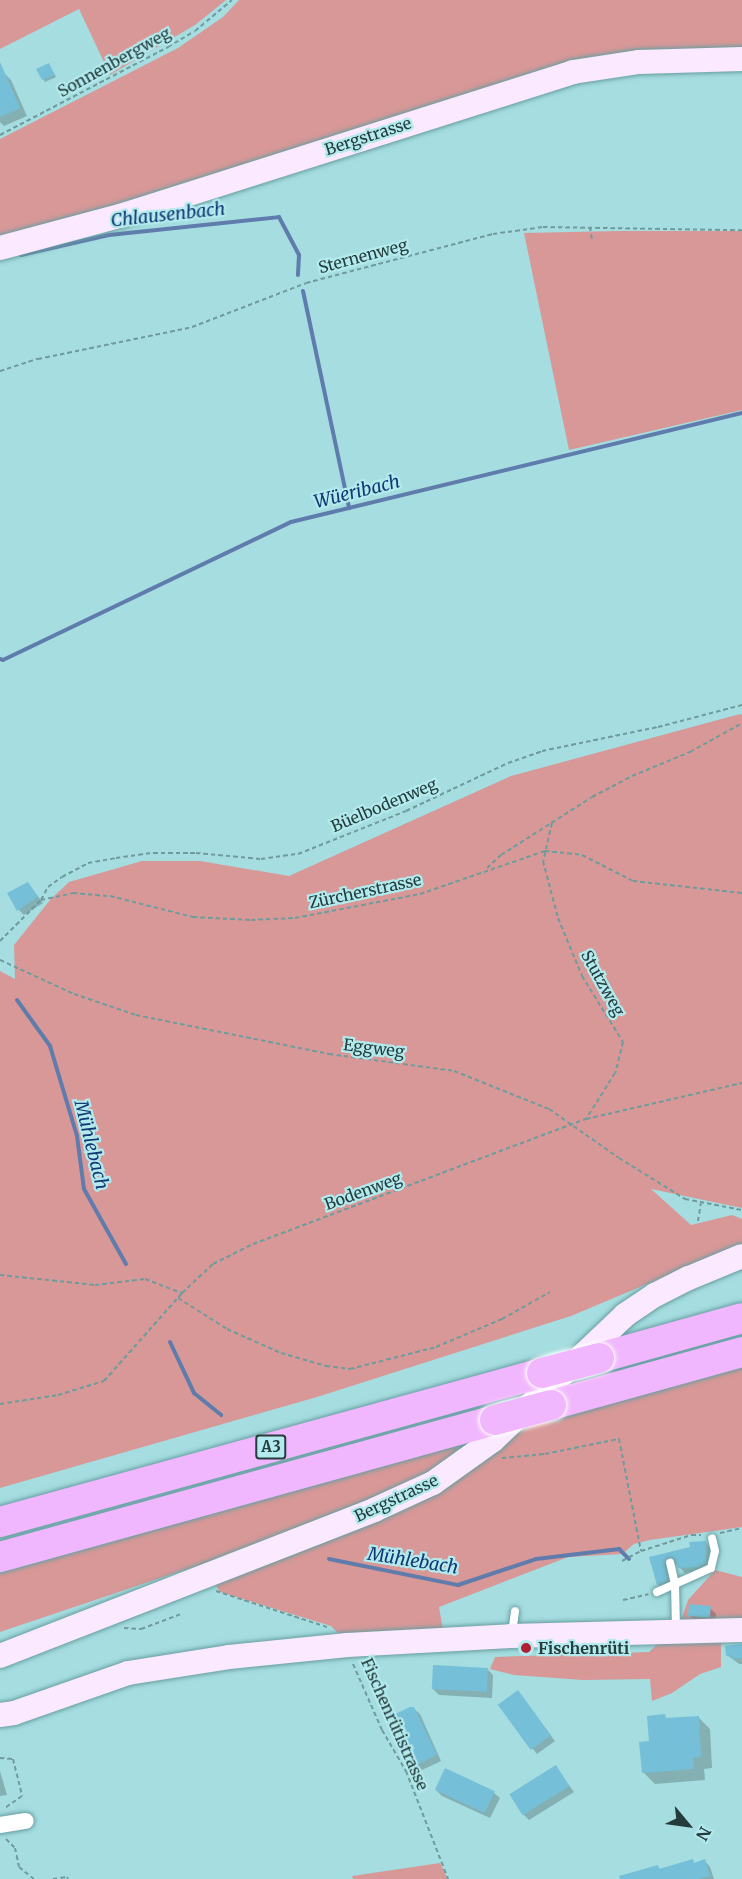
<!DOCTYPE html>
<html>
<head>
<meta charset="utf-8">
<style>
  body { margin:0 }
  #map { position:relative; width:742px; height:1879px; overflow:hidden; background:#a5dde0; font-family:Merriweather,serif }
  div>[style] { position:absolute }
  .green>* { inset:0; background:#d89897 }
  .shadow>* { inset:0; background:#0003 }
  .stream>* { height:4px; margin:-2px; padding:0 2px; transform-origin:2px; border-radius:2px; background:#5f7cac }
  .building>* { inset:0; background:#75c0d8; transform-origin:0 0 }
  .path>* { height:2px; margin-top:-1px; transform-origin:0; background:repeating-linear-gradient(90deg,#709b9d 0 4.5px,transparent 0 7.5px) }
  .roads { filter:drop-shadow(0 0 2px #689ea1) drop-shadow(0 0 2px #689ea1) }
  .lane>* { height:8px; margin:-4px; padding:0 4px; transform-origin:4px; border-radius:4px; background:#fff }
  .street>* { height:16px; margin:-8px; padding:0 8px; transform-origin:8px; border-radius:8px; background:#fff }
  .secondary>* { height:24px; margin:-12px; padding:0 12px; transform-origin:12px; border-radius:12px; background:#fbe9ff }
  .highway>* { height:30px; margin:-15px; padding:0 15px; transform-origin:15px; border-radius:15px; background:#f1b7fe }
  .bridges { filter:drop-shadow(0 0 2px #fff) drop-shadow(0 0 2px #fff) }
  .highway-bridge>* { height:30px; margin:-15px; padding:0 15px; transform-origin:15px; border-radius:15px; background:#f1b7fe }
  .dots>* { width:16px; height:16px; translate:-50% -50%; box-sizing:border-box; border:3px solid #b2eaed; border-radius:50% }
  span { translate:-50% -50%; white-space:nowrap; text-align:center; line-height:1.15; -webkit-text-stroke:4.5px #b2eaed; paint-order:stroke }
  .shield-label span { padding:2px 4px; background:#b2eaed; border:2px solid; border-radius:4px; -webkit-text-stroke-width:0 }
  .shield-label { font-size:15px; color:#253c3d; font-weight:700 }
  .street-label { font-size:16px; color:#253c3d }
  .poi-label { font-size:16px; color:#253c3d; font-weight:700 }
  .left { translate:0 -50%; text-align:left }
  .water-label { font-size:18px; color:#123773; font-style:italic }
  .north { position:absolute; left:658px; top:1795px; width:60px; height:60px; -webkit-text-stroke:4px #b2eaed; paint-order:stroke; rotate:119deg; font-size:16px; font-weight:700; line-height:24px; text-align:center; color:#253c3d }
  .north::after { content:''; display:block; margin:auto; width:21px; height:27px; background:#253c3d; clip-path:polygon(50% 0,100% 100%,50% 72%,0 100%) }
</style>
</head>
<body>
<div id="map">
  <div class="green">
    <div style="clip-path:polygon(0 0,226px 0,195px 25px,110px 75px,79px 9px,0 49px)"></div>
    <div style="clip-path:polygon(239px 0,742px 0,742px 54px,614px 58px,0 241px,0 139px,178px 48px,223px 17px)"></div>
    <div style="clip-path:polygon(620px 231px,742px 231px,742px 410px,569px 450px,524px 233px)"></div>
    <div style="clip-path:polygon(740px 714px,742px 715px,742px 1208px,651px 1189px,691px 1225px,732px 1215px,742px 1219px,742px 1244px,571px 1316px,317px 1397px,0 1488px,0 971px,15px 979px,14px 945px,50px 900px,69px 882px,142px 861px,200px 861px,289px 876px,511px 776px)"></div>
    <div style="clip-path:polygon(742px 1366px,742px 1527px,650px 1540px,634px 1544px,622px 1554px,568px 1557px,439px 1607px,443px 1630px,342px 1637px,331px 1626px,220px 1592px,202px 1564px,0 1632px,0 1573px)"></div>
    <div style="clip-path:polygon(715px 1570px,742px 1577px,742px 1624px,721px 1644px,721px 1667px,700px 1674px,672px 1693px,652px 1701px,650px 1679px,583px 1680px,514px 1675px,490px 1669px,495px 1657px,649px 1652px,681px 1621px,688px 1600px)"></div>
    <div style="clip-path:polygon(440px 1863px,448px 1879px,353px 1879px,352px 1876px)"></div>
  </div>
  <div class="shadow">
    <div style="clip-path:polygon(49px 65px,56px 77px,45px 82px,43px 79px)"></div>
    <div style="clip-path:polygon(4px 73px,11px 80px,27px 116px,4px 126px,0 122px,0 74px)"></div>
    <div style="clip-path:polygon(28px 883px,43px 903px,24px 915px,19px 910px)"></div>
    <div style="clip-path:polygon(706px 1543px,711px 1548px,711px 1569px,685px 1573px,674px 1562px,672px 1586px,664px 1590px,658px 1584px,651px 1558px)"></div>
    <div style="clip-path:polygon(710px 1608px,716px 1614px,715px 1622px,695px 1621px,689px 1615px)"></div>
    <div style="clip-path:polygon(742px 1646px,742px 1664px,739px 1664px,727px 1655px)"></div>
    <div style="clip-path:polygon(487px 1669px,493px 1675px,492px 1698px,439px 1695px,433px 1689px)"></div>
    <div style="clip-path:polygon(518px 1692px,555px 1741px,537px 1754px,532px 1748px)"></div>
    <div style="clip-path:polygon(414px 1709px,420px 1714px,441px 1761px,422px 1770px,416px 1765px)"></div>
    <div style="clip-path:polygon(665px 1716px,668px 1720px,698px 1717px,710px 1729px,712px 1768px,704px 1769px,705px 1780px,655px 1784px,643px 1772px,651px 1742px)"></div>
    <div style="clip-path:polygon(556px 1767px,574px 1792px,529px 1820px,523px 1814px)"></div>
    <div style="clip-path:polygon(0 1771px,7px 1795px,0 1796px)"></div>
    <div style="clip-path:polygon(436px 1790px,494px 1793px,500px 1798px,490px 1818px,442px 1796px)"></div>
    <div style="clip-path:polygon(692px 1861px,695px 1864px,705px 1861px,710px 1867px,714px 1879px,624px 1879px,657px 1866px,661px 1870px)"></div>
  </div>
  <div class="stream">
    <div style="left:21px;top:255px;width:90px;rotate:-12.8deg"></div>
    <div style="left:109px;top:235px;width:171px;rotate:-6deg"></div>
    <div style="left:279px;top:217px;width:43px;rotate:62.2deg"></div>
    <div style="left:299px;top:255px;width:20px;rotate:93deg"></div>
    <div style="left:303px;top:291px;width:222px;rotate:78deg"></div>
    <div style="left:0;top:659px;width:3px;rotate:18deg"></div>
    <div style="left:3px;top:660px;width:319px;rotate:-25.6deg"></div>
    <div style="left:291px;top:522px;width:464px;rotate:-13.6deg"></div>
    <div style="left:17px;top:1000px;width:57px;rotate:54.3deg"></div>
    <div style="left:50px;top:1046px;width:94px;rotate:73.3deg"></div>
    <div style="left:77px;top:1136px;width:53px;rotate:82.5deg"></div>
    <div style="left:84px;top:1189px;width:86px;rotate:60.8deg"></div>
    <div style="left:170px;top:1342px;width:56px;rotate:64.8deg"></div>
    <div style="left:194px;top:1393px;width:35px;rotate:39deg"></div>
    <div style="left:329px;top:1559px;width:132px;rotate:11.4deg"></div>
    <div style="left:458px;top:1585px;width:82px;rotate:-18.4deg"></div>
    <div style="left:536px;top:1559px;width:84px;rotate:-6.9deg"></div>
    <div style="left:619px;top:1549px;width:14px;rotate:45deg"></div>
  </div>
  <div class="building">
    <div style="clip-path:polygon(0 62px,20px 108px,0 117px)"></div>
    <div style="clip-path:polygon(49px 63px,55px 75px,42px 80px,36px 69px)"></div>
    <div style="clip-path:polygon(28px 882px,38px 897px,17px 911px,7px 893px)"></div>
    <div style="clip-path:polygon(706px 1541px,706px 1563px,697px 1567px,678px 1568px,675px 1559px,668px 1557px,664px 1564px,668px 1580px,657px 1585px,649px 1557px,690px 1547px,689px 1542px)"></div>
    <div style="left:689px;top:1604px;width:22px;height:12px;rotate:5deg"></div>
    <div style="clip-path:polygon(742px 1644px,742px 1658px,732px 1659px,731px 1655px,726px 1656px,725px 1646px)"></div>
    <div style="left:433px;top:1665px;width:55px;height:24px;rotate:3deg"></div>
    <div style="left:518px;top:1690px;width:56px;height:25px;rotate:54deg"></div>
    <div style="clip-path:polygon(410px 1707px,414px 1707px,437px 1755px,415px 1766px,391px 1716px)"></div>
    <div style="clip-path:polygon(665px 1714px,666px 1718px,699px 1716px,701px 1757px,693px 1758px,694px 1769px,642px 1773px,639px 1742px,649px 1741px,647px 1716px)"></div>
    <div style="left:556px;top:1765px;width:25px;height:55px;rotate:58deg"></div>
    <div style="left:445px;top:1768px;width:55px;height:24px;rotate:25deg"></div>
    <div style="clip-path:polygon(693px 1859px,694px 1863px,705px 1859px,710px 1876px,698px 1879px,620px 1879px,619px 1876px,658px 1865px,659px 1869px)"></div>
  </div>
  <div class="path">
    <div style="left:0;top:135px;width:190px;rotate:-27.6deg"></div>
    <div style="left:168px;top:47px;width:31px;rotate:-31deg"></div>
    <div style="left:195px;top:31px;width:48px;rotate:-40deg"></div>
    <div style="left:590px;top:227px;width:12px;rotate:81deg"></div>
    <div style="left:0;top:371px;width:40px;rotate:-18deg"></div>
    <div style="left:38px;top:359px;width:157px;rotate:-11.7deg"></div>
    <div style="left:192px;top:327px;width:122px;rotate:-21.1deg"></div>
    <div style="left:306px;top:283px;width:193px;rotate:-14.7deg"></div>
    <div style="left:493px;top:234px;width:50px;rotate:-8deg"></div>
    <div style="left:543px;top:227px;width:199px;rotate:0.9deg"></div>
    <div style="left:552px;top:823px;width:39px;rotate:103deg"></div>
    <div style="left:543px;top:861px;width:59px;rotate:75.3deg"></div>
    <div style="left:558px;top:918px;width:63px;rotate:67.5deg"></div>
    <div style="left:582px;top:976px;width:78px;rotate:58.2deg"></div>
    <div style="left:623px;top:1042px;width:32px;rotate:104deg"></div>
    <div style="left:615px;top:1073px;width:54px;rotate:122.2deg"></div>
    <div style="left:487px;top:868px;width:19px;rotate:-43deg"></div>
    <div style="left:501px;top:855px;width:108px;rotate:-32.5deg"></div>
    <div style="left:592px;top:797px;width:45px;rotate:-27.7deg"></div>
    <div style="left:632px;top:776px;width:63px;rotate:-22.5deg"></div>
    <div style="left:690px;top:752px;width:60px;rotate:-29.1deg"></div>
    <div style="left:41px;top:900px;width:15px;rotate:-62deg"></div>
    <div style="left:48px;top:887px;width:17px;rotate:-36deg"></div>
    <div style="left:62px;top:877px;width:30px;rotate:-28deg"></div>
    <div style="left:88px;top:863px;width:28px;rotate:-10deg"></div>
    <div style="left:116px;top:858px;width:37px;rotate:-8deg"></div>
    <div style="left:153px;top:853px;width:43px"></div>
    <div style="left:196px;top:853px;width:65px;rotate:5.3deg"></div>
    <div style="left:261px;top:859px;width:37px;rotate:-8deg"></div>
    <div style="left:298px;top:854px;width:116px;rotate:-21.7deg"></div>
    <div style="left:406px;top:811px;width:113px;rotate:-25.2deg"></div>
    <div style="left:508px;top:763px;width:36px;rotate:-19deg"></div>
    <div style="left:542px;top:751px;width:118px;rotate:-11.7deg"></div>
    <div style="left:658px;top:727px;width:87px;rotate:-14.7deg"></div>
    <div style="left:0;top:941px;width:58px;rotate:-45deg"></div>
    <div style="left:41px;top:900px;width:33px;rotate:-12deg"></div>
    <div style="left:73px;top:893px;width:37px;rotate:5deg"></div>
    <div style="left:110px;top:896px;width:86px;rotate:14.2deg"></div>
    <div style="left:193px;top:917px;width:58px;rotate:3deg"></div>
    <div style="left:251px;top:920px;width:44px;rotate:-2.6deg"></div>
    <div style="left:295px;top:918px;width:127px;rotate:-10.9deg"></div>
    <div style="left:420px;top:894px;width:132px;rotate:-19deg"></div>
    <div style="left:545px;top:851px;width:37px;rotate:6deg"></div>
    <div style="left:582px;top:855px;width:57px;rotate:27deg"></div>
    <div style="left:633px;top:881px;width:110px;rotate:6.3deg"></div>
    <div style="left:0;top:960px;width:81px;rotate:24.7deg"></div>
    <div style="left:74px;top:994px;width:65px;rotate:18.7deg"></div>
    <div style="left:136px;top:1015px;width:197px;rotate:11.4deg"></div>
    <div style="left:329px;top:1054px;width:126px;rotate:7.7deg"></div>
    <div style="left:454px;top:1071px;width:102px;rotate:21.8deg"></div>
    <div style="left:549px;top:1109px;width:85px;rotate:35deg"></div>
    <div style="left:619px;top:1158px;width:78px;rotate:31.8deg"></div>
    <div style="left:685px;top:1199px;width:58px;rotate:10.9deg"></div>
    <div style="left:698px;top:1221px;width:18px;rotate:-81deg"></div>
    <div style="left:0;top:1275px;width:96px;rotate:6deg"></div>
    <div style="left:95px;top:1285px;width:50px;rotate:-6.8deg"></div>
    <div style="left:145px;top:1279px;width:40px;rotate:21deg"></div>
    <div style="left:182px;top:1293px;width:42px;rotate:-43.1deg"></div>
    <div style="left:213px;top:1264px;width:45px;rotate:-26.6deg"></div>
    <div style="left:253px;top:1244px;width:356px;rotate:-20.6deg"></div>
    <div style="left:586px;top:1119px;width:160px;rotate:-13deg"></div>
    <div style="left:178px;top:1298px;width:58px;rotate:32.3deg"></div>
    <div style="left:227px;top:1329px;width:59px;rotate:24deg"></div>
    <div style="left:281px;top:1353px;width:47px;rotate:16.1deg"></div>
    <div style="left:326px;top:1366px;width:24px;rotate:7deg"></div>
    <div style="left:350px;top:1369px;width:89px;rotate:-14.3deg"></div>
    <div style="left:436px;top:1347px;width:72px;rotate:-23deg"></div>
    <div style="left:502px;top:1319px;width:55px;rotate:-29.4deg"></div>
    <div style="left:0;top:1404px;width:59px;rotate:-8.8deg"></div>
    <div style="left:58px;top:1395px;width:48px;rotate:-16.9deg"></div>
    <div style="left:104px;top:1381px;width:118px;rotate:-48.4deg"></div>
    <div style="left:502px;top:1458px;width:43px;rotate:-5.3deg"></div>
    <div style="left:545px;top:1454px;width:76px;rotate:-11.5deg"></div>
    <div style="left:619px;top:1439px;width:114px;rotate:78.9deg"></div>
    <div style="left:720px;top:1533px;width:23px;rotate:-13deg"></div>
    <div style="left:622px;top:1561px;width:21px;rotate:-28deg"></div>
    <div style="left:641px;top:1551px;width:52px;rotate:-17.7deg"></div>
    <div style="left:691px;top:1535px;width:10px"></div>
    <div style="left:216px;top:1591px;width:117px;rotate:18deg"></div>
    <div style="left:623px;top:1600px;width:26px;rotate:-13deg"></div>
    <div style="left:124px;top:1628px;width:17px;rotate:3deg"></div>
    <div style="left:141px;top:1629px;width:43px;rotate:-20.6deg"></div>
    <div style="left:353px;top:1664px;width:72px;rotate:66.3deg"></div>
    <div style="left:382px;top:1730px;width:48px;rotate:59.7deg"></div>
    <div style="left:406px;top:1771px;width:116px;rotate:68.7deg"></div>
    <div style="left:0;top:1758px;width:13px;rotate:4deg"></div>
    <div style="left:13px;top:1759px;width:38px;rotate:76deg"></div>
    <div style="left:22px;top:1796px;width:21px;rotate:145deg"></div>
    <div style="left:6px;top:1839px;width:13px;rotate:45deg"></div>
    <div style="left:15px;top:1848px;width:19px;rotate:78deg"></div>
    <div style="left:19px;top:1867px;width:19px;rotate:39deg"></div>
    <div style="left:53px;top:1879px;width:14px;rotate:-8deg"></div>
    <div style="left:67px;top:1877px;width:2px;rotate:63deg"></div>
  </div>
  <div class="roads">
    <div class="lane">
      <div style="left:657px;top:1592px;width:20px;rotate:-24deg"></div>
      <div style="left:675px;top:1584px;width:22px;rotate:-103deg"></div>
      <div style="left:676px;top:1630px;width:46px;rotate:-91.2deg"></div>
      <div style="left:675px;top:1584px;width:39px;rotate:-24deg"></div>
      <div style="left:711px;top:1568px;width:17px;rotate:-77deg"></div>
      <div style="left:715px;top:1551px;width:13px;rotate:-103deg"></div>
      <div style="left:512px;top:1633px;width:22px;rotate:-82deg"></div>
    </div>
    <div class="street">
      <div style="left:0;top:1825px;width:26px;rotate:-9deg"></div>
    </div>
    <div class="secondary">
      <div style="left:0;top:248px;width:127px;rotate:-15deg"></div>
      <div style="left:123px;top:215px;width:472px;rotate:-17.6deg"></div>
      <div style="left:573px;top:72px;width:67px;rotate:-8.6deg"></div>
      <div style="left:639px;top:62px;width:103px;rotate:-1.7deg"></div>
      <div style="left:0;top:1656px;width:401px;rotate:-21.3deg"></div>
      <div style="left:374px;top:1510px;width:65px;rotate:-24.6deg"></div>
      <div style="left:433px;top:1483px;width:74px;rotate:-35.6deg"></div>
      <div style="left:493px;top:1440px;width:182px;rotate:-43.4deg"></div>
      <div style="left:625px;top:1315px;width:36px;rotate:-34deg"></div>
      <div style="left:655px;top:1295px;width:38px;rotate:-27deg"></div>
      <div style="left:689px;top:1278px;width:57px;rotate:-22.5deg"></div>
      <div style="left:0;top:1715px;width:14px;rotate:-8deg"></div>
      <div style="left:14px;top:1713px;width:121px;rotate:-19.3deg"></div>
      <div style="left:128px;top:1673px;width:102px;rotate:-9deg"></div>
      <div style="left:229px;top:1657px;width:119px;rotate:-5.8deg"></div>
      <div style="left:347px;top:1645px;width:164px;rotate:-3.1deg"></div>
      <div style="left:511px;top:1636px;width:231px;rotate:-1.5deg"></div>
    </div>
    <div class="highway">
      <div style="left:599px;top:1358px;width:148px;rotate:-15.6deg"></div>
      <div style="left:551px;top:1405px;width:198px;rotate:-15.5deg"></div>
      <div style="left:0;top:1522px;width:562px;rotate:-15.37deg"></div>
      <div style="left:0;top:1557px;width:514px;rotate:-15.47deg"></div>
    </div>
  </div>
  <div class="bridges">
    <div class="highway-bridge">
      <div style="left:542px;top:1373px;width:59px;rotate:-14.7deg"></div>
      <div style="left:495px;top:1420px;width:58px;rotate:-15deg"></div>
    </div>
  </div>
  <div class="dots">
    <div style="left:526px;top:1648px;background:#b11d33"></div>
  </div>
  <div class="shield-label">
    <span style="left:271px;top:1447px">A3</span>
  </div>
  <div class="street-label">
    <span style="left:114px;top:62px;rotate:-29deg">Sonnenbergweg</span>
    <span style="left:368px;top:136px;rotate:-18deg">Bergstrasse</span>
    <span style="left:363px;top:256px;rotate:-15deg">Sternenweg</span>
    <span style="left:384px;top:805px;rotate:-23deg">Büelbodenweg</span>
    <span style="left:365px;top:891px;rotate:-12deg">Zürcherstrasse</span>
    <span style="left:603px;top:983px;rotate:61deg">Stutzweg</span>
    <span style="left:374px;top:1048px;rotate:7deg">Eggweg</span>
    <span style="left:363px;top:1191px;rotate:-20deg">Bodenweg</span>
    <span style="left:396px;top:1498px;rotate:-25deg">Bergstrasse</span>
    <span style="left:395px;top:1724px;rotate:66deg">Fischenrütistrasse</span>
  </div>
  <div class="poi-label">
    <span class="left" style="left:538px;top:1648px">Fischenrüti</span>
  </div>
  <div class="water-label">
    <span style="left:168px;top:215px;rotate:-6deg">Chlausenbach</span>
    <span style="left:357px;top:492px;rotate:-14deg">Wüeribach</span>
    <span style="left:91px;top:1145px;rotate:76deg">Mühlebach</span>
    <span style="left:413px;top:1561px;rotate:9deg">Mühlebach</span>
  </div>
  <div class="north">N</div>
</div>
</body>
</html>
